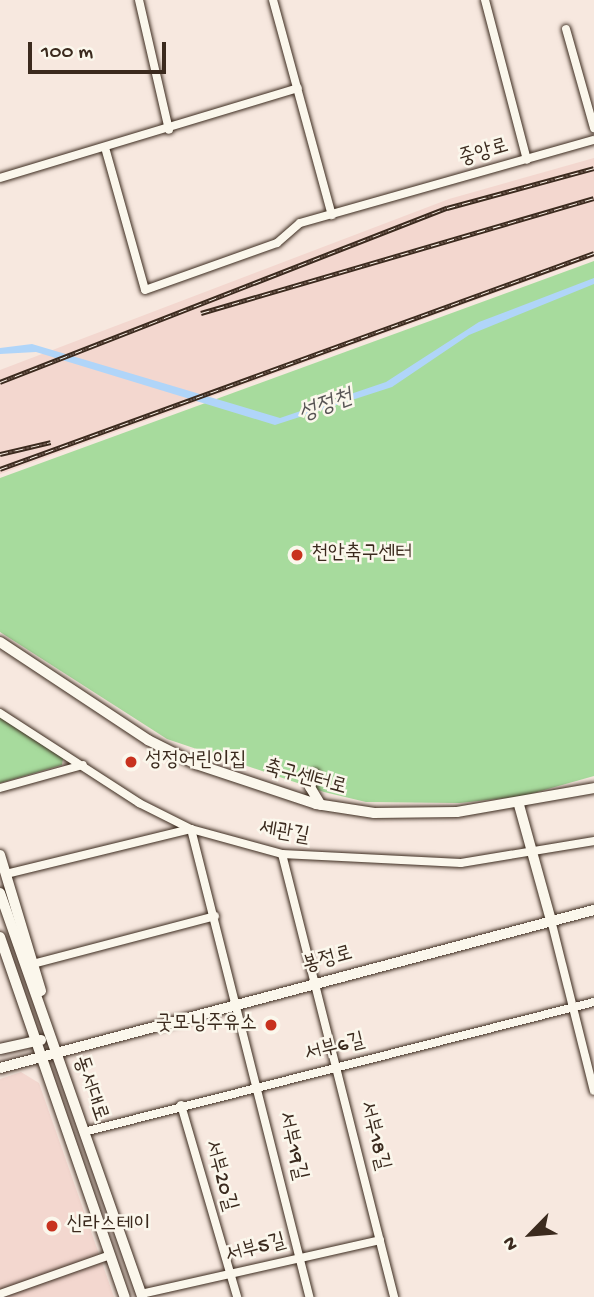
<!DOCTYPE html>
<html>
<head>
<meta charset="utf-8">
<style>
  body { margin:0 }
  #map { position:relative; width:594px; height:1297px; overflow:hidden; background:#f7e8df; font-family:"Gochi Hand","Poor Story",sans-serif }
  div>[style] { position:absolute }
  .built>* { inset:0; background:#f3d7cf }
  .green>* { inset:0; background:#a7db9d }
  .water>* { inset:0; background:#b0d5f9 }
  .roads { filter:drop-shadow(0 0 2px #3b2a1e) drop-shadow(0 0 2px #3b2a1e) }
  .street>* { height:8px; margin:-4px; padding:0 4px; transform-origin:4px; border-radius:4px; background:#fbf7ec }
  .secondary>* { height:10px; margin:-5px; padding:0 5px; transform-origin:5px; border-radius:5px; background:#fbf7ec }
  .rail>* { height:5px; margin-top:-2.5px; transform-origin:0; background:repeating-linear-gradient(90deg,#fbf7ec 0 8px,#3b2a1e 0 16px); box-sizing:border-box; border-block:2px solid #3b2a1e }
  .dots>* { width:19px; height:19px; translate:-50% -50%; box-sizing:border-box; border:4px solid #fbf7ec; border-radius:50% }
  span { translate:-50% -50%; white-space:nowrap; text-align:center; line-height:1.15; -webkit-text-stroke:5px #fbf7ec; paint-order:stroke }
  .street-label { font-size:21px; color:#3b2a1e }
  .poi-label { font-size:21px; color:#3b2a1e }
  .left { translate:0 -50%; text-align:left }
  .right { translate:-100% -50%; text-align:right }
  .water-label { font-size:23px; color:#585555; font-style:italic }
  .north { position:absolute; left:496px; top:1199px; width:70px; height:70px; -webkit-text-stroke:5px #fbf7ec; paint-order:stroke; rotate:245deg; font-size:19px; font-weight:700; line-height:28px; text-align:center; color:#3b2a1e }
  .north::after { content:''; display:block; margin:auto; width:24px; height:32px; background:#3b2a1e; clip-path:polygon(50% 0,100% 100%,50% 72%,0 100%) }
  .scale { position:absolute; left:28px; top:42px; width:138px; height:32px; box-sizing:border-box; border:4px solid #3b2a1e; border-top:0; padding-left:9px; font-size:21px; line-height:24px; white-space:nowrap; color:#3b2a1e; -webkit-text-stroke:5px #fbf7ec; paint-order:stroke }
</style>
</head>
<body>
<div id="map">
  <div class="built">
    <div style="clip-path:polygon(594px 158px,594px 257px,0 474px,0 370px,449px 199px)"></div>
    <div style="clip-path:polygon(21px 1072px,39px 1083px,114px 1297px,0 1297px,0 1079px)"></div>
  </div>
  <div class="green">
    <div style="clip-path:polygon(594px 261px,594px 776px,523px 796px,460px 803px,366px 802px,324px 792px,167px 739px,0 632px,0 478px)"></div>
    <div style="clip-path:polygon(0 716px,63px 758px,62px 765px,0 783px)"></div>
  </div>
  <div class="water">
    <div style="clip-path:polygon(594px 278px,594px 284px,469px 335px,392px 387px,275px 425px,36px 352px,0 354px,0 348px,32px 344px,280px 418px,386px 382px,479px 322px)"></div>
  </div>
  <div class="roads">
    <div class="street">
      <div style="left:139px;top:0;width:133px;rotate:77deg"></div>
      <div style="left:273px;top:0;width:223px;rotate:74.7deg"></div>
      <div style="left:485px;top:0;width:165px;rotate:75.3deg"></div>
      <div style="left:566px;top:29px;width:103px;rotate:74.2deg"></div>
      <div style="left:106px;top:151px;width:144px;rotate:74.3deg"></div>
      <div style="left:145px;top:290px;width:140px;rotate:-19.6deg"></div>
      <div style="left:277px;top:243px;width:30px;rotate:-41deg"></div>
      <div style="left:300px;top:223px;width:305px;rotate:-15.8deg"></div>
      <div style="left:0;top:178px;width:311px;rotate:-16.8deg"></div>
      <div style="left:0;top:713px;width:166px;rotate:32.9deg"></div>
      <div style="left:139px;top:803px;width:58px;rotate:26.6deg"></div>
      <div style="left:191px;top:829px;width:94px;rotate:15.4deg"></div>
      <div style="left:282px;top:854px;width:179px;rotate:2.9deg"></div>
      <div style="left:461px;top:863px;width:135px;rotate:-9.4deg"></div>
      <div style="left:0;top:788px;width:86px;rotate:-15.5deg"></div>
      <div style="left:282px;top:854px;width:457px;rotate:75.8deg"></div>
      <div style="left:6px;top:874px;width:190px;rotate:-13.7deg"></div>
      <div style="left:191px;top:829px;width:483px;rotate:75.8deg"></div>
      <div style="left:551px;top:920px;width:176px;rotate:75.9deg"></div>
      <div style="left:36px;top:963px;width:185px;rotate:-14.7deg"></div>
      <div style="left:181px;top:1105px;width:200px;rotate:73.7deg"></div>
      <div style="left:84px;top:1132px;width:526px;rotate:-14.3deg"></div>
      <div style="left:0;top:1294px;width:117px;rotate:-19.5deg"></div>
      <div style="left:141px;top:1294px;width:245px;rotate:-12.7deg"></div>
    </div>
    <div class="secondary">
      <div style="left:0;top:642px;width:178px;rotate:33.5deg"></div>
      <div style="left:148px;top:740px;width:54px;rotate:26.6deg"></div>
      <div style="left:196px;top:764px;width:126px;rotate:18.4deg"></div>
      <div style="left:316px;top:804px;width:59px;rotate:8.8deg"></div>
      <div style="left:374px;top:813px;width:83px;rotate:-0.7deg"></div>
      <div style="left:457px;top:812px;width:139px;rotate:-9.9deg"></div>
      <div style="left:315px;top:774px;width:14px;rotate:111deg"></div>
      <div style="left:310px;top:787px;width:21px;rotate:59deg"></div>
      <div style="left:519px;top:805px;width:119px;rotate:74.5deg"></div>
      <div style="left:0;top:855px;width:142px;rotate:73.2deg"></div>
      <div style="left:0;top:893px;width:428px;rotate:70.6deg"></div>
      <div style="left:0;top:937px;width:381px;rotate:70.9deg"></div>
      <div style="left:0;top:1049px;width:42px;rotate:-12.4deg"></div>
      <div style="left:0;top:1068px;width:615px;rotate:-14.9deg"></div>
    </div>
  </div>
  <div class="rail">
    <div style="left:201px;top:313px;width:409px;rotate:-16.3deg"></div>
    <div style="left:0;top:382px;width:480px;rotate:-21.3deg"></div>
    <div style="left:447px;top:208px;width:152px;rotate:-15.2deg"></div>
    <div style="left:0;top:454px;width:52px;rotate:-13.2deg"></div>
    <div style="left:0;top:469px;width:632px;rotate:-19.98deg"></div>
  </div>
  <div class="dots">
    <div style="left:297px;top:555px;background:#c8321e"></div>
    <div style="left:131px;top:762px;background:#c8321e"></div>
    <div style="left:271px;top:1025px;background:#c8321e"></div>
    <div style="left:52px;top:1226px;background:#c8321e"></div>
  </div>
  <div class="street-label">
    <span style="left:484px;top:154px;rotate:-16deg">중앙로</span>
    <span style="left:305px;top:779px;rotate:15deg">축구센터로</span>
    <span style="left:284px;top:834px;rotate:10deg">세관길</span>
    <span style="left:328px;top:961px;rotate:-15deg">봉정로</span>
    <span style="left:335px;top:1049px;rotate:-14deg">서부6길</span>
    <span style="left:89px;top:1089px;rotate:71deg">동서대로</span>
    <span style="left:373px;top:1136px;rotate:76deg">서부18길</span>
    <span style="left:291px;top:1146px;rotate:77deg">서부19길</span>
    <span style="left:219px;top:1176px;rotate:74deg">서부20길</span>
    <span style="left:256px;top:1250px;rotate:-15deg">서부5길</span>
  </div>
  <div class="poi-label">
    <span class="left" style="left:311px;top:555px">천안축구센터</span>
    <span class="left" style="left:145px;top:762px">성정어린이집</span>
    <span class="right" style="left:257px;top:1025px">굿모닝주유소</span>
    <span class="left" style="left:66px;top:1226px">신라스테이</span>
  </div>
  <div class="water-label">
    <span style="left:326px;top:407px;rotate:-20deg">성정천</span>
  </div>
  <div class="north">N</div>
  <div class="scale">100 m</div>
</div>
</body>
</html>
